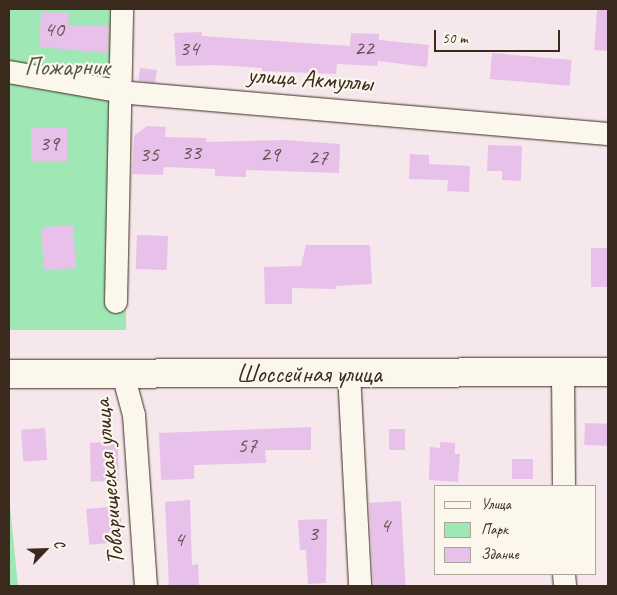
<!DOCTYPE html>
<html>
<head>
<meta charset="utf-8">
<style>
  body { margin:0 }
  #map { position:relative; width:617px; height:595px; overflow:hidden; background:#f5e7eb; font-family:Caveat,sans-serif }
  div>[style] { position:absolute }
  .green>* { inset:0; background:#9fe7b5; transform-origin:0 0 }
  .building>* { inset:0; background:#e8c1ea; transform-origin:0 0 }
  .roads { filter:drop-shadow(0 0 1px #3b2a1e) drop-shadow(0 0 1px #3b2a1e) }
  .minor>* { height:22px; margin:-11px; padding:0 11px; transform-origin:11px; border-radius:11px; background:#fbf7ec }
  .major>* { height:28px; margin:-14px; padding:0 14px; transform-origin:14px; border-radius:14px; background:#fbf7ec }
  span { translate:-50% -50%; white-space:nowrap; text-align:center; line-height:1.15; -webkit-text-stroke:4.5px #fbf7ec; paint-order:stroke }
  .number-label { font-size:22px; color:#665051 }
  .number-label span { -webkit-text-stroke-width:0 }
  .park-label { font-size:25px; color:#545944 }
  .street-label { font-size:25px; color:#3b2a1e }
  .frame { position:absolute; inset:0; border:10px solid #3b2a1e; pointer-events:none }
  .legend { position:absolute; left:434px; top:485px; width:162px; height:90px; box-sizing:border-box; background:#fbf7ec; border:1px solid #aea59a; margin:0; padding:6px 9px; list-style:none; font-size:15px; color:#3b2a1e }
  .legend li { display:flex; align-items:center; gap:10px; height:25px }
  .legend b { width:25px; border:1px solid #aea59a }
  .north { position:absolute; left:20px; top:525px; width:50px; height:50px; -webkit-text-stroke:4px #fbf7ec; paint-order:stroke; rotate:66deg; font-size:14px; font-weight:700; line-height:20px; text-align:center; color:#3b2a1e }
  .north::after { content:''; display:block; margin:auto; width:18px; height:22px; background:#3b2a1e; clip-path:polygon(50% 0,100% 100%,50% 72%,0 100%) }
  .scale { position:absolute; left:434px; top:30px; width:126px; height:22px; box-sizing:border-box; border:2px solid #3b2a1e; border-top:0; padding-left:6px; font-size:15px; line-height:18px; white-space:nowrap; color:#3b2a1e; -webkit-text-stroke:4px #fbf7ec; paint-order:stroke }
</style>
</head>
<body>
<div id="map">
  <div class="green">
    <div style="left:9px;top:9px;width:117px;height:321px"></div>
    <div style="clip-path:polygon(9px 496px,18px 586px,9px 586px)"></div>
  </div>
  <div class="building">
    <div style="clip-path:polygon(597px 9px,608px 9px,608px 51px,594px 50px)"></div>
    <div style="clip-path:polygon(41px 12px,69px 13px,68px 25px,109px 26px,108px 53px,39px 47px)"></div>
    <div style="clip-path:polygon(202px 32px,202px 36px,350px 46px,351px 33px,379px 34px,379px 40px,429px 45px,427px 67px,378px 61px,377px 66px,337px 64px,336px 74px,262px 71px,262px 68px,215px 65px,176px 66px,174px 33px)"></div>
    <div style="left:492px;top:53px;width:80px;height:26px;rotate:5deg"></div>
    <div style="left:140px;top:68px;width:17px;height:13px;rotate:7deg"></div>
    <div style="clip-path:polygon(147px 126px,166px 127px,165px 137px,206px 138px,206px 142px,284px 140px,340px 144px,339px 173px,246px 170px,246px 177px,215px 176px,215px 169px,164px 167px,163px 175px,132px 174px,134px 136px)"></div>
    <div style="left:31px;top:128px;width:36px;height:33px"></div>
    <div style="clip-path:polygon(488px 145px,522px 146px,521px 181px,502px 180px,502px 171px,487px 171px)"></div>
    <div style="clip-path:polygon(410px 154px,429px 155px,429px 164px,470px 166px,469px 192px,447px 191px,448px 180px,409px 179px)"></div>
    <div style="left:73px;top:225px;width:43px;height:32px;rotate:86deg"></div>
    <div style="left:137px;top:235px;width:31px;height:34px;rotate:2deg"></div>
    <div style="clip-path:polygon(306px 245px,370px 245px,372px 284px,336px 286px,336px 289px,292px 288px,292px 304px,265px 304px,264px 267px,301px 266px)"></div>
    <div style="left:608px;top:248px;width:39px;height:17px;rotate:90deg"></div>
    <div style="left:585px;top:423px;width:23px;height:22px;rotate:2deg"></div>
    <div style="clip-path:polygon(311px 427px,311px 450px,265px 450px,266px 463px,194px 465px,194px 479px,161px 480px,159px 433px)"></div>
    <div style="left:45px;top:428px;width:32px;height:24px;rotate:86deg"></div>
    <div style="left:389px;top:429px;width:16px;height:21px"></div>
    <div style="left:118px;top:442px;width:39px;height:28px;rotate:89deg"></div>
    <div style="clip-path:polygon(440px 442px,455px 443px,455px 454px,460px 454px,458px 482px,429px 480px,430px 447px,440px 448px)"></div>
    <div style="left:512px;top:459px;width:21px;height:20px"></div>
    <div style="clip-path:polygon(190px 500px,192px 565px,198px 564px,199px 586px,169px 586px,165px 502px)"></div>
    <div style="left:401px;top:501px;width:85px;height:32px;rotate:87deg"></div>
    <div style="left:120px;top:506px;width:36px;height:34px;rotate:85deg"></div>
    <div style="clip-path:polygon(327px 519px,326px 583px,308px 584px,306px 550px,300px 550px,298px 520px)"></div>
  </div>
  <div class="roads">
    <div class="minor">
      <div style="left:9px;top:72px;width:122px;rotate:9.9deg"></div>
      <div style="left:129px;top:93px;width:481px;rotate:4.9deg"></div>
      <div style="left:116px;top:302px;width:293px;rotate:-88.8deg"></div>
      <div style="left:349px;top:373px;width:213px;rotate:87deg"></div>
      <div style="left:563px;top:373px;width:113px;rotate:89.5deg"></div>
      <div style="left:123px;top:374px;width:42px;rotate:75deg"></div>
      <div style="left:134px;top:415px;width:171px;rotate:86deg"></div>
      <div style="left:564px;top:574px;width:12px;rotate:85deg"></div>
    </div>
    <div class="major">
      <div style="left:9px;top:374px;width:599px;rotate:-0.19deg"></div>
    </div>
  </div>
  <div class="number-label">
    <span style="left:54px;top:30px">40</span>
    <span style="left:189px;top:49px">34</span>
    <span style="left:364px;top:49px">22</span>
    <span style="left:49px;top:144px">39</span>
    <span style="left:191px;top:153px">33</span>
    <span style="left:149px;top:155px">35</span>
    <span style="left:270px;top:155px">29</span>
    <span style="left:318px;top:158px">27</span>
    <span style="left:247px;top:446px">57</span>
    <span style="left:385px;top:526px">4</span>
    <span style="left:313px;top:534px">3</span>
    <span style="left:179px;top:540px">4</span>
  </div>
  <div class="park-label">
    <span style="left:67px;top:67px">Пожарник</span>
  </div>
  <div class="street-label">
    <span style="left:310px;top:79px;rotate:4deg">улица Акмуллы</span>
    <span style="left:309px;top:374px">Шоссейная улица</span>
    <span style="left:109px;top:482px;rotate:-95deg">Товарищеская улица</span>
  </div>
  <div class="frame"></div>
  <ul class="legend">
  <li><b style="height:6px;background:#fbf7ec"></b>Улица</li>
  <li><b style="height:14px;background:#9fe7b5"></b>Парк</li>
  <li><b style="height:14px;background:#e8c1ea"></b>Здание</li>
  </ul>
  <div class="north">С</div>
  <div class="scale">50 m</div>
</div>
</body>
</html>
